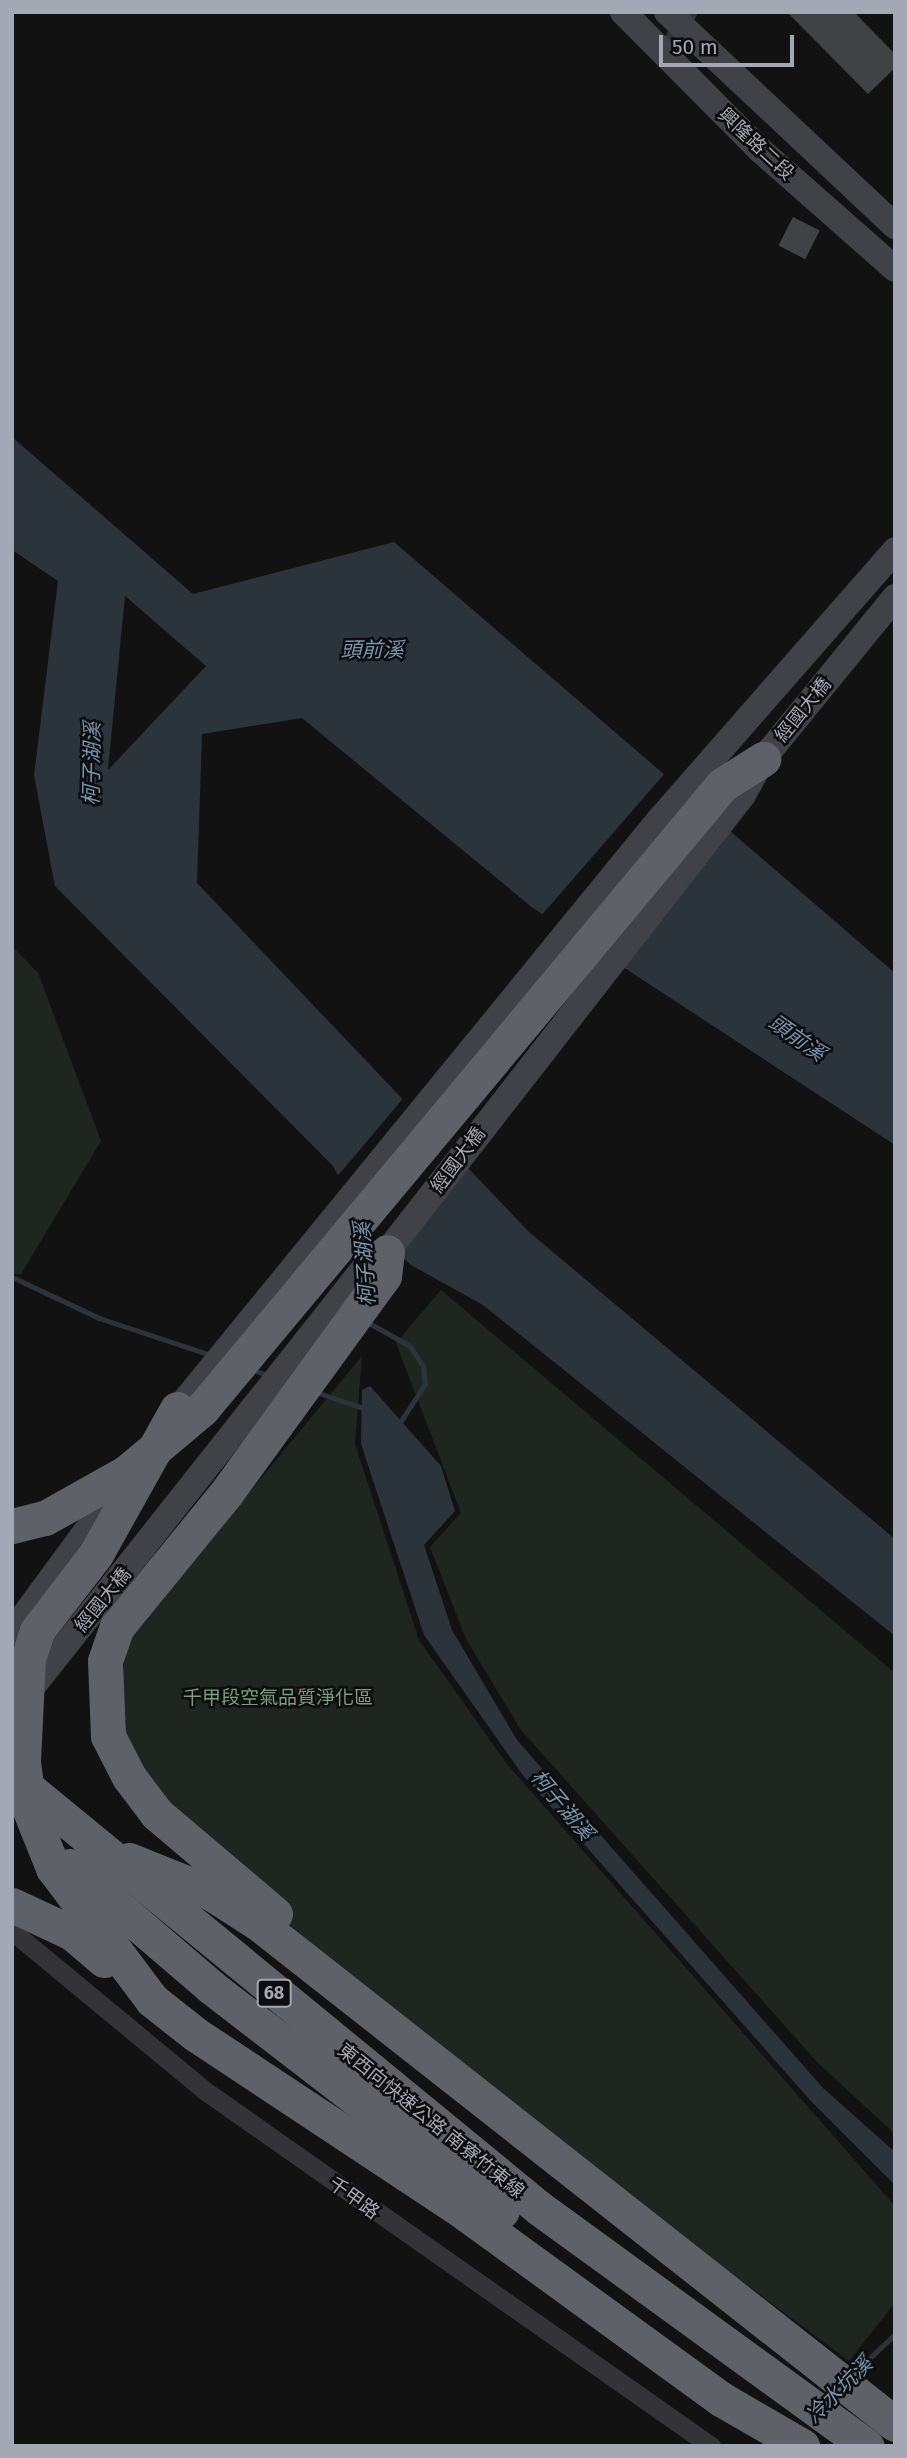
<!DOCTYPE html>
<html>
<head>
<meta charset="utf-8">
<style>
  body { margin:0 }
  #map { position:relative; width:907px; height:2458px; overflow:hidden; background:#121213; font-family:"Fira Sans","Noto Sans TC",sans-serif }
  div>[style] { position:absolute }
  .green>* { inset:0; background:#1e261f }
  .water>* { inset:0; background:#2b343b }
  .pier>* { inset:0; background:#121213; transform-origin:0 0 }
  .stream>* { height:5px; margin:-2.5px; padding:0 2.5px; transform-origin:2.5px; border-radius:2.5px; background:#2b343b }
  .building>* { inset:0; background:#414246; transform-origin:0 0 }
  .street>* { height:19px; margin:-9.5px; padding:0 9.5px; transform-origin:9.5px; border-radius:9.5px; background:#333338 }
  .secondary>* { height:26px; margin:-13px; padding:0 13px; transform-origin:13px; border-radius:13px; background:#414248 }
  .highway>* { height:35px; margin:-17.5px; padding:0 17.5px; transform-origin:17.5px; border-radius:17.5px; background:#5f6169 }
  span { translate:-50% -50%; white-space:nowrap; text-align:center; line-height:1.15; -webkit-text-stroke:5px #0d0d0e; paint-order:stroke }
  .shield-label span { padding:2px 5px; background:#0d0d0e; border:2px solid; border-radius:5px; -webkit-text-stroke-width:0 }
  .shield-label { font-size:18px; color:#a3a8b4; font-weight:700 }
  .street-label { font-size:19px; color:#a3a8b4 }
  .park-label { font-size:19px; color:#7a9e7d }
  .water-label { font-size:21px; color:#7a95af; font-style:italic }
  .frame { position:absolute; inset:0; border:14px solid #a3a8b4; pointer-events:none }
  .scale { position:absolute; left:659px; top:35px; width:135px; height:32px; box-sizing:border-box; border:4px solid #a3a8b4; border-top:0; padding-left:9px; font-size:21px; line-height:24px; white-space:nowrap; color:#a3a8b4; -webkit-text-stroke:5px #0d0d0e; paint-order:stroke }
</style>
</head>
<body>
<div id="map">
  <div class="green">
    <div style="clip-path:polygon(12px 946px,38px 973px,101px 1141px,21px 1274px,12px 1274px)"></div>
    <div style="clip-path:polygon(441px 1290px,895px 1673px,895px 2134px,818px 2063px,521px 1730px,466px 1639px,430px 1547px,461px 1513px,396px 1343px)"></div>
    <div style="clip-path:polygon(362px 1356px,355px 1444px,419px 1640px,507px 1764px,895px 2206px,895px 2303px,849px 2361px,422px 2043px,171px 1819px,119px 1724px,126px 1641px)"></div>
  </div>
  <div class="water">
    <div style="clip-path:polygon(evenodd,12px 437px,193px 594px,394px 542px,895px 973px,895px 1145px,533px 908px,302px 718px,202px 734px,197px 883px,529px 1232px,895px 1539px,895px 1636px,483px 1305px,411px 1265px,361px 1219px,333px 1166px,55px 886px,34px 775px,58px 581px,12px 550px,12px 437px,125px 596px,206px 666px,109px 769px,108px 769px,125px 596px)"></div>
    <div style="clip-path:polygon(370px 1386px,441px 1466px,455px 1511px,424px 1545px,452px 1630px,517px 1740px,823px 2088px,895px 2152px,895px 2185px,810px 2100px,522px 1774px,424px 1635px,361px 1444px,362px 1390px)"></div>
  </div>
  <div class="pier">
    <div style="left:666px;top:772px;width:83px;height:192px;rotate:41deg"></div>
    <div style="clip-path:polygon(406px 1095px,468px 1162px,395px 1254px,358px 1221px,336px 1178px)"></div>
  </div>
  <div class="stream">
    <div style="left:12px;top:1277px;width:96px;rotate:25.2deg"></div>
    <div style="left:99px;top:1318px;width:118px;rotate:18.3deg"></div>
    <div style="left:369px;top:1323px;width:47px;rotate:29.3deg"></div>
    <div style="left:410px;top:1346px;width:24px;rotate:57deg"></div>
    <div style="left:423px;top:1366px;width:18px;rotate:84deg"></div>
    <div style="left:425px;top:1384px;width:51px;rotate:123.1deg"></div>
    <div style="left:250px;top:1369px;width:21px;rotate:19deg"></div>
    <div style="left:316px;top:1392px;width:53px;rotate:18.8deg"></div>
    <div style="left:851px;top:2376px;width:61px;rotate:-43.7deg"></div>
  </div>
  <div class="building">
    <div style="clip-path:polygon(787px 12px,854px 12px,895px 54px,895px 68px,868px 94px)"></div>
    <div style="left:793px;top:217px;width:30px;height:32px;rotate:27deg"></div>
  </div>
  <div class="street">
    <div style="left:665px;top:57px;width:50px;rotate:-63.9deg"></div>
    <div style="left:12px;top:1931px;width:249px;rotate:39.6deg"></div>
    <div style="left:204px;top:2090px;width:620px;rotate:35.08deg"></div>
  </div>
  <div class="secondary">
    <div style="left:623px;top:12px;width:193px;rotate:45.2deg"></div>
    <div style="left:759px;top:149px;width:181px;rotate:41.4deg"></div>
    <div style="left:667px;top:12px;width:313px;rotate:43.2deg"></div>
    <div style="left:165px;top:1425px;width:781px;rotate:-50.77deg"></div>
    <div style="left:659px;top:820px;width:359px;rotate:-48.8deg"></div>
    <div style="left:12px;top:1632px;width:174px;rotate:-53.7deg"></div>
    <div style="left:22px;top:1700px;width:552px;rotate:-51.62deg"></div>
    <div style="left:365px;top:1267px;width:27px;rotate:-34deg"></div>
    <div style="left:387px;top:1252px;width:579px;rotate:-52.08deg"></div>
    <div style="left:743px;top:795px;width:41px;rotate:-60.9deg"></div>
    <div style="left:763px;top:759px;width:209px;rotate:-50.8deg"></div>
  </div>
  <div class="highway">
    <div style="left:177px;top:1409px;width:166px;rotate:119.2deg"></div>
    <div style="left:96px;top:1554px;width:97px;rotate:127.5deg"></div>
    <div style="left:37px;top:1631px;width:28px;rotate:108deg"></div>
    <div style="left:28px;top:1658px;width:104px;rotate:92.8deg"></div>
    <div style="left:23px;top:1762px;width:46px;rotate:82.6deg"></div>
    <div style="left:29px;top:1808px;width:65px;rotate:68.2deg"></div>
    <div style="left:53px;top:1868px;width:165px;rotate:53.1deg"></div>
    <div style="left:152px;top:2000px;width:55px;rotate:38.3deg"></div>
    <div style="left:195px;top:2034px;width:324px;rotate:33.5deg"></div>
    <div style="left:465px;top:2213px;width:316px;rotate:36deg"></div>
    <div style="left:721px;top:2399px;width:94px;rotate:30.1deg"></div>
    <div style="left:12px;top:1526px;width:34px;rotate:-14deg"></div>
    <div style="left:45px;top:1518px;width:94px;rotate:-29.3deg"></div>
    <div style="left:127px;top:1472px;width:98px;rotate:-40deg"></div>
    <div style="left:202px;top:1409px;width:812px;rotate:-50.19deg"></div>
    <div style="left:722px;top:785px;width:49px;rotate:-32.4deg"></div>
    <div style="left:19px;top:1781px;width:673px;rotate:39.39deg"></div>
    <div style="left:539px;top:2208px;width:405px;rotate:36deg"></div>
    <div style="left:129px;top:1860px;width:88px;rotate:21.9deg"></div>
    <div style="left:211px;top:1893px;width:56px;rotate:32.6deg"></div>
    <div style="left:258px;top:1923px;width:810px;rotate:38.19deg"></div>
    <div style="left:70px;top:1866px;width:186px;rotate:40.6deg"></div>
    <div style="left:211px;top:1987px;width:367px;rotate:37.6deg"></div>
    <div style="left:12px;top:1905px;width:66px;rotate:25deg"></div>
    <div style="left:72px;top:1933px;width:42px;rotate:40.2deg"></div>
    <div style="left:275px;top:1914px;width:155px;rotate:-139.7deg"></div>
    <div style="left:157px;top:1814px;width:46px;rotate:-127.1deg"></div>
    <div style="left:129px;top:1777px;width:46px;rotate:-117.1deg"></div>
    <div style="left:108px;top:1736px;width:75px;rotate:-92.3deg"></div>
    <div style="left:105px;top:1661px;width:36px;rotate:-71deg"></div>
    <div style="left:117px;top:1627px;width:174px;rotate:-50.8deg"></div>
    <div style="left:227px;top:1492px;width:267px;rotate:-54deg"></div>
    <div style="left:384px;top:1276px;width:24px;rotate:-83deg"></div>
  </div>
  <div class="shield-label">
    <span style="left:274px;top:1993px">68</span>
  </div>
  <div class="street-label">
    <span style="left:756px;top:144px;rotate:43deg">興隆路二段</span>
    <span style="left:803px;top:710px;rotate:-51deg">經國大橋</span>
    <span style="left:458px;top:1160px;rotate:-53deg">經國大橋</span>
    <span style="left:103px;top:1600px;rotate:-51deg">經國大橋</span>
    <span style="left:431px;top:2121px;rotate:39deg">東西向快速公路 南寮竹東線</span>
    <span style="left:354px;top:2198px;rotate:36deg">千甲路</span>
  </div>
  <div class="park-label">
    <span style="left:278px;top:1698px">千甲段空氣品質淨化區</span>
  </div>
  <div class="water-label">
    <span style="left:372px;top:650px">頭前溪</span>
    <span style="left:92px;top:764px;rotate:-89deg">柯子湖溪</span>
    <span style="left:797px;top:1038px;rotate:35deg">頭前溪</span>
    <span style="left:365px;top:1264px;rotate:-94deg">柯子湖溪</span>
    <span style="left:562px;top:1805px;rotate:50deg">柯子湖溪</span>
    <span style="left:839px;top:2390px;rotate:-45deg">冷水坑溪</span>
  </div>
  <div class="frame"></div>
  <div class="scale">50 m</div>
</div>
</body>
</html>
